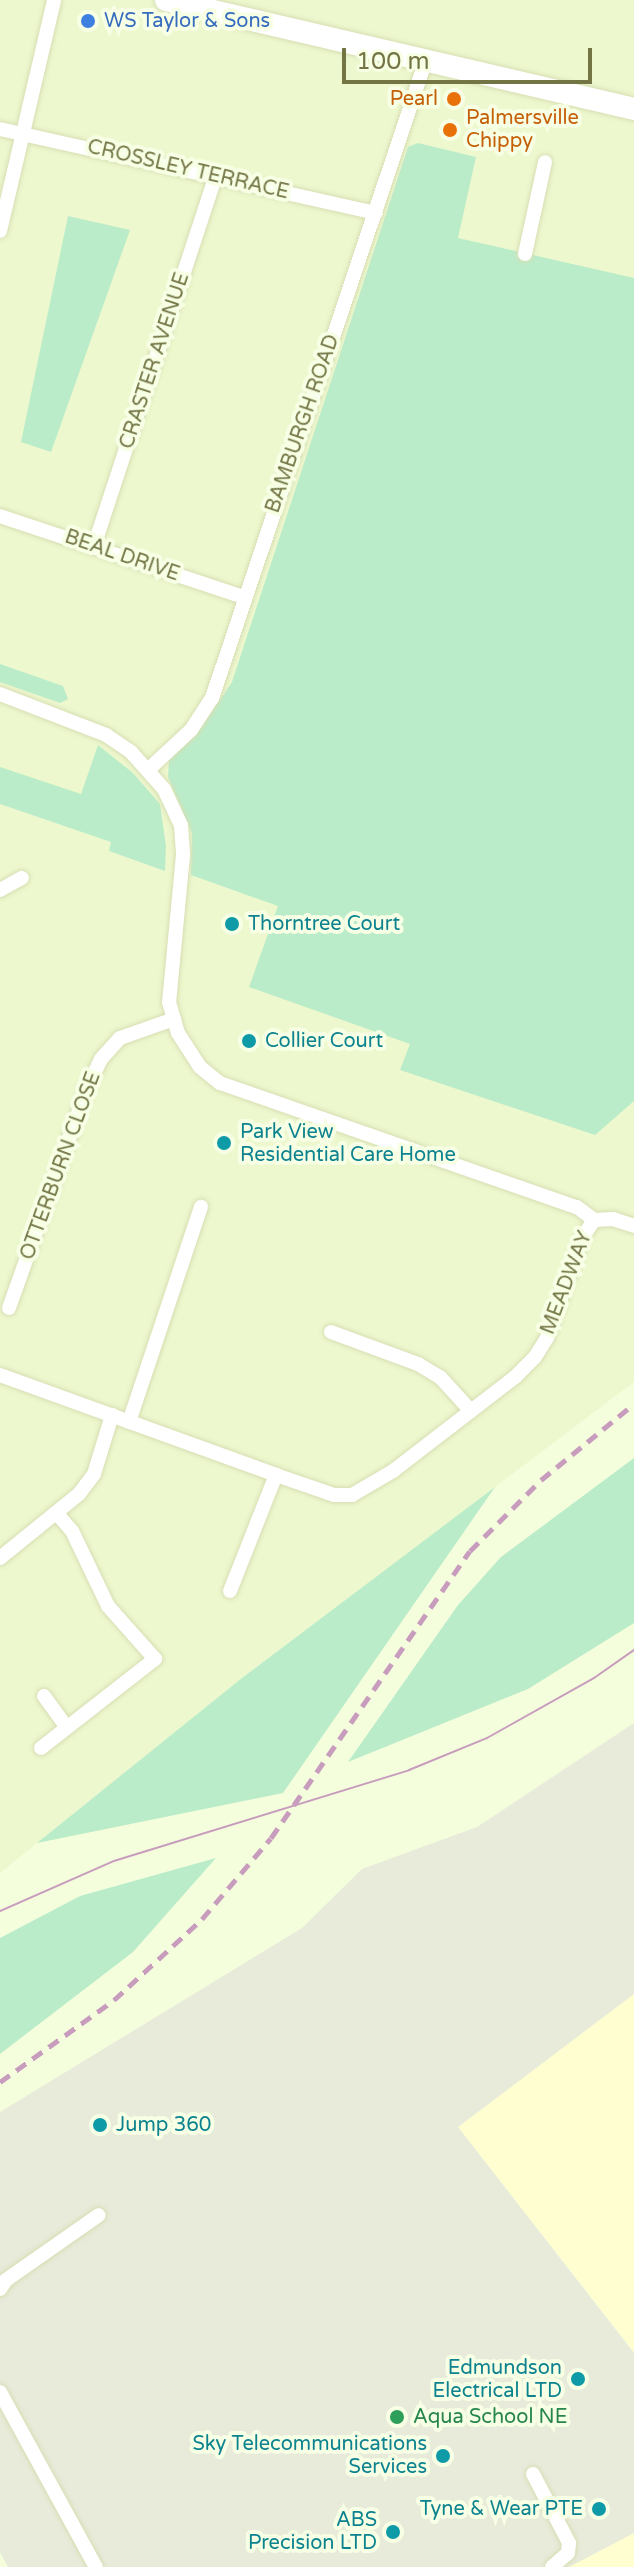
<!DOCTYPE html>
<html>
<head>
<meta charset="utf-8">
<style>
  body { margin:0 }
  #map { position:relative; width:634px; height:2567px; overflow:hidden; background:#f4fedd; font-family:"Varela Round",sans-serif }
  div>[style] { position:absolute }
  .residential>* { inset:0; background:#eef8ce }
  .commercial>* { inset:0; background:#fffed0 }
  .industrial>* { inset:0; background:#e8ebda }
  .green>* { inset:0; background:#bbecc9 }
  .roads { filter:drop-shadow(0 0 2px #d7deb4) drop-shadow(0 0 2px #d7deb4) }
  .street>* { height:14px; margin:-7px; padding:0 7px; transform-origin:7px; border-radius:7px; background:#fff }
  .secondary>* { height:22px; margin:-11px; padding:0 11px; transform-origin:11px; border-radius:11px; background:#fff }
  .tram>* { height:2px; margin:-1px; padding:0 1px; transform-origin:1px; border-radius:1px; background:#c79cbd }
  .rail>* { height:5px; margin-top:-2.5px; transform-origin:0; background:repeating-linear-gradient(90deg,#c79cbd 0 12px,transparent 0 20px) }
  .dots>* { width:22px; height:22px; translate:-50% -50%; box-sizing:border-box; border:4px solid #f7ffe5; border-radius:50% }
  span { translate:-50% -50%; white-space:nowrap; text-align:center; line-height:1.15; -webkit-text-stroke:8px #f7ffe5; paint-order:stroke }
  .shop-label { font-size:20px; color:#366cbe }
  .left { translate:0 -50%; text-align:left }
  .food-label { font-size:20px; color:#c56008 }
  .right { translate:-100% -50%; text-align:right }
  .street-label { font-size:20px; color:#737544 }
  .culture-label { font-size:20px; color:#0d838f }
  .leisure-label { font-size:20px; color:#27864d }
  .scale { position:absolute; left:342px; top:48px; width:250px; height:36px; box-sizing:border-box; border:4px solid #737544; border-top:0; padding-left:10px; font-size:24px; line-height:28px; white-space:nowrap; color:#737544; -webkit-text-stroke:6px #f7ffe5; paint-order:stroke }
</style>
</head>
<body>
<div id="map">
  <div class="residential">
    <div style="clip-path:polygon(0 0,634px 0,634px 1382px,242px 1678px,0 1873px)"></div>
  </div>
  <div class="commercial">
    <div style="clip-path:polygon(634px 1994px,634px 2352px,458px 2127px)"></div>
    <div style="clip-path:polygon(634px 2533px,634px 2567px,569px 2567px)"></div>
  </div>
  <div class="industrial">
    <div style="clip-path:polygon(634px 1723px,634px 1994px,458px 2127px,634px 2353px,634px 2533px,569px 2567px,8px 2567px,0 2552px,0 2112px,302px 1928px,362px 1869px,477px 1827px)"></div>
  </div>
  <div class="green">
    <div style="clip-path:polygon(418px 143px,476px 157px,458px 238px,634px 278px,634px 1101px,595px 1135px,400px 1070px,410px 1044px,249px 987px,278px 906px,191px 875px,192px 833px,168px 777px,169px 760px,200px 730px,232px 682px,408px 147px)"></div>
    <div style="clip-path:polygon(68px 216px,130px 230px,51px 452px,21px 442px)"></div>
    <div style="clip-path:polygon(0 664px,63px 686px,68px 699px,60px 703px,0 682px)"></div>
    <div style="clip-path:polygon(98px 745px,133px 773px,160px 804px,166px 846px,165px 871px,109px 851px,111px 842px,0 804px,0 767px,81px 794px)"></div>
    <div style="clip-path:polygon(634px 1458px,634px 1623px,528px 1689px,348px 1762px,458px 1605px,501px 1557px)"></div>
    <div style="clip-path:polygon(495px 1487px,283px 1793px,37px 1843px,242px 1678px)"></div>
    <div style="clip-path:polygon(216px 1858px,133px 1952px,0 2054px,0 1938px,80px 1896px)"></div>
  </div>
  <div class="roads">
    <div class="street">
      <div style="left:0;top:129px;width:385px;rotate:12.6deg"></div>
      <div style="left:0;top:231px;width:237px;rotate:-76.8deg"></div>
      <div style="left:525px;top:254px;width:94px;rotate:-77.7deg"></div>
      <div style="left:0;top:516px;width:257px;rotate:18.4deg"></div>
      <div style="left:94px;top:546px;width:390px;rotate:-71.8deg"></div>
      <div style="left:0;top:694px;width:114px;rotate:21.1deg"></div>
      <div style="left:106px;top:735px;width:30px;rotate:34deg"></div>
      <div style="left:131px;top:752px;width:50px;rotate:48.3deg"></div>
      <div style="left:164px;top:789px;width:40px;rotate:65deg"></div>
      <div style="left:181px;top:825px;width:30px;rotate:86deg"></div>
      <div style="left:183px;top:855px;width:148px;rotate:95.4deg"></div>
      <div style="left:169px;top:1002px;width:32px;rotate:74deg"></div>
      <div style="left:178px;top:1033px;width:40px;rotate:57.1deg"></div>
      <div style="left:200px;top:1067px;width:26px;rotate:39deg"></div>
      <div style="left:220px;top:1083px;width:378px;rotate:19.2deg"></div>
      <div style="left:577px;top:1207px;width:21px;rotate:37deg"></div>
      <div style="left:149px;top:769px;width:57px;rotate:-42.9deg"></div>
      <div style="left:191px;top:730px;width:38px;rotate:-57deg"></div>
      <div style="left:212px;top:698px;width:673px;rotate:-71.46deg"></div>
      <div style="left:0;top:890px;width:25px;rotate:-29deg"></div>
      <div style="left:594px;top:1220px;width:19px;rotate:-3deg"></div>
      <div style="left:613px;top:1219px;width:22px;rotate:18deg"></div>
      <div style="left:9px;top:1308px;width:231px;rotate:-70.5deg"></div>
      <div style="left:86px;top:1090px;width:34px;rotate:-64deg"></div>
      <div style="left:101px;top:1059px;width:28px;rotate:-48deg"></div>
      <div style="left:120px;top:1038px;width:57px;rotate:-19.4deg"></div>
      <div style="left:331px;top:1332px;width:93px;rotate:20.2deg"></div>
      <div style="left:418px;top:1364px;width:26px;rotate:31deg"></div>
      <div style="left:440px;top:1377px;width:46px;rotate:47.6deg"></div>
      <div style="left:0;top:1375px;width:294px;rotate:19.9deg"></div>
      <div style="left:276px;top:1475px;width:61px;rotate:19deg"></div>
      <div style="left:334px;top:1495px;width:18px"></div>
      <div style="left:352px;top:1495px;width:48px;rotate:-30.3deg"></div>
      <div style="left:393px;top:1471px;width:154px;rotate:-37.6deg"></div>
      <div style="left:515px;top:1377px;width:28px;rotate:-45deg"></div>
      <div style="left:535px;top:1357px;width:22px;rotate:-58deg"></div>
      <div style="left:547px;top:1338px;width:106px;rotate:-70.7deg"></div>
      <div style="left:582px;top:1238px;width:22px;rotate:-56deg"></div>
      <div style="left:129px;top:1422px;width:227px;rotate:-71.5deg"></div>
      <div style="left:0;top:1558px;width:102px;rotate:-39deg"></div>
      <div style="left:79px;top:1494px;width:25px;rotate:-53deg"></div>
      <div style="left:94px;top:1474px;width:62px;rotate:-73deg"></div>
      <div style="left:230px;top:1591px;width:125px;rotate:-68.4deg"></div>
      <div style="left:44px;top:1696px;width:39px;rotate:54deg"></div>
      <div style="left:41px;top:1748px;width:145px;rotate:-38deg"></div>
      <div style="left:155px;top:1659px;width:71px;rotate:-131.6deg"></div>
      <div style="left:108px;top:1606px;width:83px;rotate:-115.6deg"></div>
      <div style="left:72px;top:1531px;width:23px;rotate:-131deg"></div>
      <div style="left:0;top:2289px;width:11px;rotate:-56deg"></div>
      <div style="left:6px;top:2280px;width:113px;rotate:-35deg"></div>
      <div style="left:0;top:2392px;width:200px;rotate:61.3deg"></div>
      <div style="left:533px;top:2474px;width:78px;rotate:62.4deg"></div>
      <div style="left:569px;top:2543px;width:10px;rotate:96deg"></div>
      <div style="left:568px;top:2553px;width:21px;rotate:139deg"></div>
    </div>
    <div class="secondary">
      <div style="left:166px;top:0;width:481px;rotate:13.1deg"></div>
    </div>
  </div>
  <div class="tram">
    <div style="left:0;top:1911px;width:124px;rotate:-23.7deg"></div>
    <div style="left:114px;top:1861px;width:309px;rotate:-17.1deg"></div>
    <div style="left:409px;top:1770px;width:84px;rotate:-22.3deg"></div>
    <div style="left:487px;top:1738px;width:123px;rotate:-29.3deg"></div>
    <div style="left:594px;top:1678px;width:49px;rotate:-35deg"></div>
  </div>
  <div class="rail">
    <div style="left:0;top:2082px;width:140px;rotate:-35.7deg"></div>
    <div style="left:114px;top:2000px;width:120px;rotate:-42.6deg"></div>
    <div style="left:202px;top:1919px;width:106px;rotate:-49.6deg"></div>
    <div style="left:271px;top:1838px;width:349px;rotate:-55.3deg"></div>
    <div style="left:470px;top:1551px;width:100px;rotate:-45deg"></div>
    <div style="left:541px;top:1480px;width:120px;rotate:-39.3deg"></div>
  </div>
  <div class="dots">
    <div style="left:88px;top:21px;background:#3f7fe0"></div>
    <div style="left:454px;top:99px;background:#e8710a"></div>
    <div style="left:450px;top:130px;background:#e8710a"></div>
    <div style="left:232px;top:924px;background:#0f9aa8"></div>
    <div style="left:249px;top:1041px;background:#0f9aa8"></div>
    <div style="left:224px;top:1143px;background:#0f9aa8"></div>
    <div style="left:100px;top:2125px;background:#0f9aa8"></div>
    <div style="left:578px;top:2379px;background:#0f9aa8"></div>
    <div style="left:397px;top:2417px;background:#2e9e5b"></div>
    <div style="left:443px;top:2456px;background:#0f9aa8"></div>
    <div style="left:599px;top:2509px;background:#0f9aa8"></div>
    <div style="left:393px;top:2532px;background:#0f9aa8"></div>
  </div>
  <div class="shop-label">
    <span class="left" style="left:104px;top:21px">WS Taylor &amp; Sons</span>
  </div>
  <div class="food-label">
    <span class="right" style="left:438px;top:99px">Pearl</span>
    <span class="left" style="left:466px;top:130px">Palmersville<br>Chippy</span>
  </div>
  <div class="street-label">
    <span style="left:188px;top:170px;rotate:13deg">CROSSLEY TERRACE</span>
    <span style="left:155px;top:361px;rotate:-72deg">CRASTER AVENUE</span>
    <span style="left:303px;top:424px;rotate:-71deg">BAMBURGH ROAD</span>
    <span style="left:122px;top:556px;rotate:19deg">BEAL DRIVE</span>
    <span style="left:61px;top:1166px;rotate:-70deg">OTTERBURN CLOSE</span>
    <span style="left:567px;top:1283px;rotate:-69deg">MEADWAY</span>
  </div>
  <div class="culture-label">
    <span class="left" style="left:248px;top:924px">Thorntree Court</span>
    <span class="left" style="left:265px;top:1041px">Collier Court</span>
    <span class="left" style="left:240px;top:1144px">Park View<br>Residential Care Home</span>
    <span class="left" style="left:116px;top:2125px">Jump 360</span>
    <span class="right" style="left:562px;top:2380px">Edmundson<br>Electrical LTD</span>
    <span class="right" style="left:427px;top:2456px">Sky Telecommunications<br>Services</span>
    <span class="right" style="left:583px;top:2509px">Tyne &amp; Wear PTE</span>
    <span class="right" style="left:377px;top:2532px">ABS<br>Precision LTD</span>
  </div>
  <div class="leisure-label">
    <span class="left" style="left:413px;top:2417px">Aqua School NE</span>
  </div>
  <div class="scale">100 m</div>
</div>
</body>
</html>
